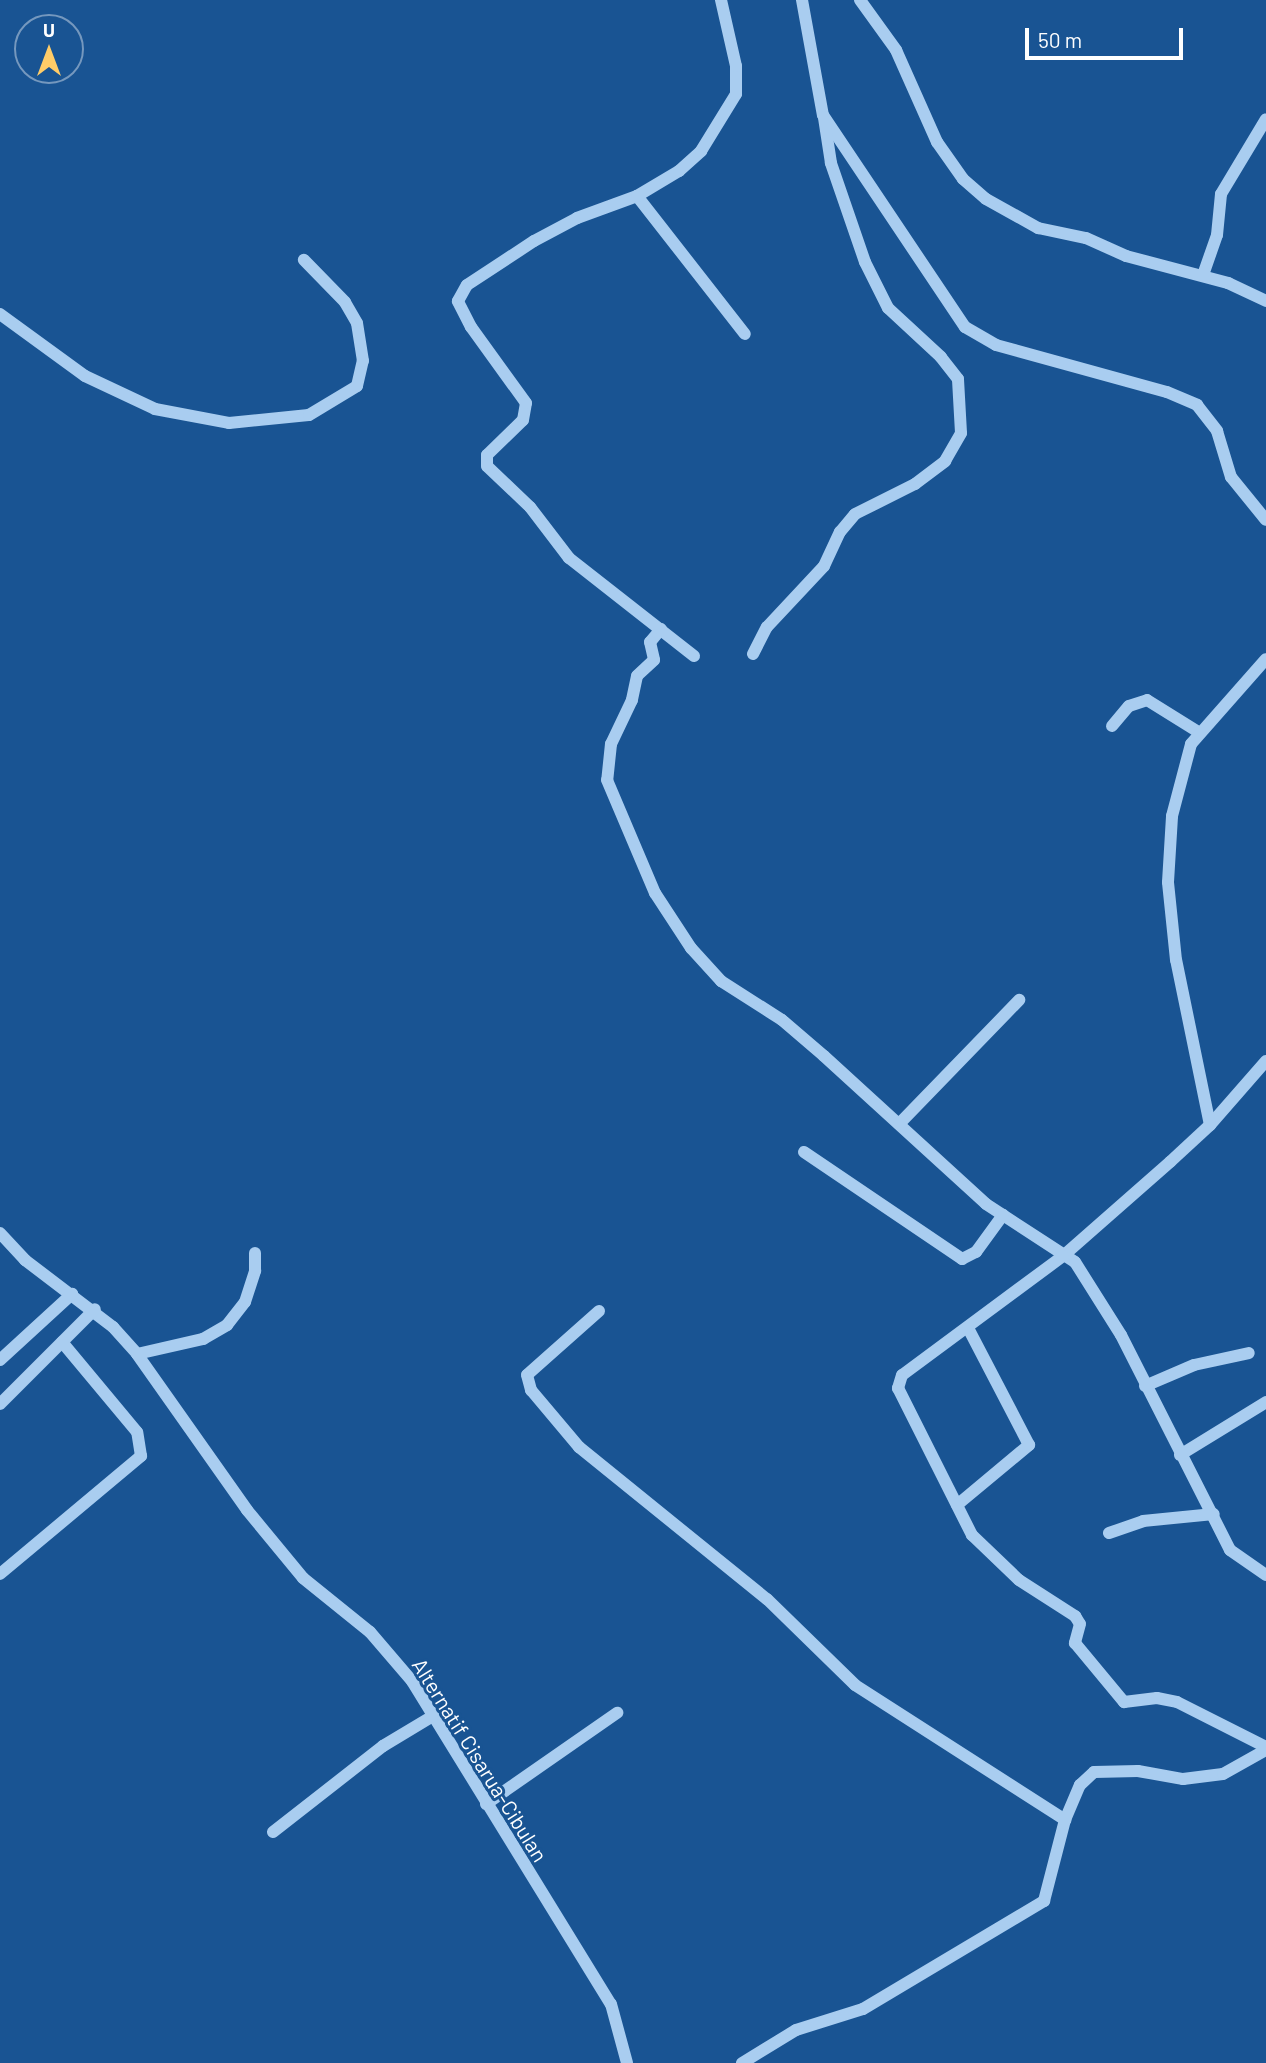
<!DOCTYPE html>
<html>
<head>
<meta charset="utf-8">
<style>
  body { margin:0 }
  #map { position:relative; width:1266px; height:2063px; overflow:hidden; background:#195493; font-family:Barlow,sans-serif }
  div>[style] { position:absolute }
  .minor>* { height:12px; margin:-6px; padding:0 6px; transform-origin:6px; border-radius:6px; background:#a9cdf0 }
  span { translate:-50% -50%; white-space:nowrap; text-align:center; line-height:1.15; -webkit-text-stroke:6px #195493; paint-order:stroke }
  .street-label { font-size:21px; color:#fff }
  .north { position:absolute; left:14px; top:14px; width:70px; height:70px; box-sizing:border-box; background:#195493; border:2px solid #7598be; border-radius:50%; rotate:0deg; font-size:19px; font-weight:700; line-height:28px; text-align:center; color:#fff }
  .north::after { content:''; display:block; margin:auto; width:24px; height:32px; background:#ffcc68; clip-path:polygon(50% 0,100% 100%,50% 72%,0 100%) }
  .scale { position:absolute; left:1025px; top:28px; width:158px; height:32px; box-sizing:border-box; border:4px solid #fff; border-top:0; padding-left:9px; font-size:21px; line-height:24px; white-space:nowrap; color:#fff; -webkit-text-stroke:5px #195493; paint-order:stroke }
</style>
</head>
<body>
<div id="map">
  <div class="minor">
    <div style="left:802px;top:0;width:117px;rotate:79.7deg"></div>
    <div style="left:823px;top:115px;width:255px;rotate:56.2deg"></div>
    <div style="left:965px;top:327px;width:36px;rotate:30deg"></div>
    <div style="left:996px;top:345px;width:177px;rotate:15.4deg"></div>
    <div style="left:1167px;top:392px;width:33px;rotate:23deg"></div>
    <div style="left:1197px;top:405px;width:33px;rotate:52deg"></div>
    <div style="left:1217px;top:431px;width:48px;rotate:73.1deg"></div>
    <div style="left:1231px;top:477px;width:55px;rotate:50.9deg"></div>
    <div style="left:860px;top:0;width:62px;rotate:54.2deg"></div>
    <div style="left:896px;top:50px;width:101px;rotate:66deg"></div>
    <div style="left:937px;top:142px;width:45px;rotate:54.9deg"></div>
    <div style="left:963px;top:179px;width:30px;rotate:41deg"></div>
    <div style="left:986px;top:199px;width:60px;rotate:29.1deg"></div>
    <div style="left:1038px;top:228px;width:49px;rotate:11.8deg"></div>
    <div style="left:1086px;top:238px;width:44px;rotate:24.2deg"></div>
    <div style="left:1126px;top:256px;width:106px;rotate:14.8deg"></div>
    <div style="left:1228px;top:283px;width:42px;rotate:25.3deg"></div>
    <div style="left:637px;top:196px;width:175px;rotate:52deg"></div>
    <div style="left:1203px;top:275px;width:42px;rotate:-70.7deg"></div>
    <div style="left:1217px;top:235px;width:41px;rotate:-84.4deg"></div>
    <div style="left:1221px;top:194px;width:87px;rotate:-59deg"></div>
    <div style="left:0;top:314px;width:105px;rotate:36.1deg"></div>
    <div style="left:85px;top:376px;width:77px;rotate:25.2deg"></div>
    <div style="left:155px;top:409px;width:75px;rotate:10.7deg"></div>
    <div style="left:229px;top:423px;width:80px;rotate:-5.7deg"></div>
    <div style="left:309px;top:415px;width:56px;rotate:-31.1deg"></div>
    <div style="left:357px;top:386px;width:26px;rotate:-77deg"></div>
    <div style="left:363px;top:361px;width:38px;rotate:-99deg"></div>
    <div style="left:357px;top:323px;width:24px;rotate:-120deg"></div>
    <div style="left:345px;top:302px;width:59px;rotate:-134.3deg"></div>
    <div style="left:661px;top:629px;width:17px;rotate:130deg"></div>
    <div style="left:650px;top:642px;width:18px;rotate:77deg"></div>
    <div style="left:654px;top:660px;width:23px;rotate:137deg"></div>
    <div style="left:637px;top:676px;width:25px;rotate:102deg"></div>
    <div style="left:632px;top:700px;width:49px;rotate:115.5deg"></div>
    <div style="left:611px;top:744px;width:36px;rotate:96deg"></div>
    <div style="left:607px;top:780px;width:123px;rotate:67deg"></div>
    <div style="left:655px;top:893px;width:66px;rotate:56.8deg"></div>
    <div style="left:691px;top:948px;width:45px;rotate:47.7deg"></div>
    <div style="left:721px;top:981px;width:72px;rotate:32.6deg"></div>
    <div style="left:782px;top:1020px;width:55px;rotate:40.6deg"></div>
    <div style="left:824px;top:1056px;width:219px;rotate:42.4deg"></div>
    <div style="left:986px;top:1204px;width:106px;rotate:33.1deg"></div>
    <div style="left:1075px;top:1262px;width:86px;rotate:57.8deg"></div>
    <div style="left:1121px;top:1335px;width:241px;rotate:63.1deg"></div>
    <div style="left:1230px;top:1550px;width:44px;rotate:34.8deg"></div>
    <div style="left:753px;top:654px;width:30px;rotate:-63deg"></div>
    <div style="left:767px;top:627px;width:83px;rotate:-46.9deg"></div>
    <div style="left:824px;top:566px;width:38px;rotate:-65deg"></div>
    <div style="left:840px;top:532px;width:23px;rotate:-50deg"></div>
    <div style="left:855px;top:514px;width:67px;rotate:-26.6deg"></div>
    <div style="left:915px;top:484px;width:38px;rotate:-37deg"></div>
    <div style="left:945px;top:461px;width:32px;rotate:-60deg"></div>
    <div style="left:961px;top:433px;width:54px;rotate:-93.2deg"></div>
    <div style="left:958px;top:379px;width:28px;rotate:-128deg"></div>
    <div style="left:941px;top:357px;width:72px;rotate:-137.2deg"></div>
    <div style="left:888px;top:308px;width:51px;rotate:-116.6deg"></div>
    <div style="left:865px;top:262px;width:105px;rotate:-109deg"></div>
    <div style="left:831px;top:163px;width:46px;rotate:-98.8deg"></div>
    <div style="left:694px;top:656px;width:159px;rotate:-141.9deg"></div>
    <div style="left:569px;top:558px;width:64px;rotate:-127.4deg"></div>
    <div style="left:530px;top:507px;width:59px;rotate:-136.4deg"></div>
    <div style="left:487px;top:466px;width:11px;rotate:-90deg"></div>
    <div style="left:487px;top:455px;width:50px;rotate:-44.2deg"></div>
    <div style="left:523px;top:420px;width:17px;rotate:-80deg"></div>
    <div style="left:526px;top:403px;width:94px;rotate:-125.9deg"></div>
    <div style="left:471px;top:327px;width:29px;rotate:-117deg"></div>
    <div style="left:458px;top:301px;width:18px;rotate:-61deg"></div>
    <div style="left:467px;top:285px;width:80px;rotate:-33.3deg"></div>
    <div style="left:534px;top:241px;width:49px;rotate:-28.1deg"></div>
    <div style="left:577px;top:218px;width:64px;rotate:-20.1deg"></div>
    <div style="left:637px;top:196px;width:49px;rotate:-30.8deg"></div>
    <div style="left:679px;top:171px;width:30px;rotate:-42deg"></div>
    <div style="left:701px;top:151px;width:67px;rotate:-58.4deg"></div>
    <div style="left:736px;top:94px;width:28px;rotate:-90deg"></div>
    <div style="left:736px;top:66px;width:68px;rotate:-102.8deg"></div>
    <div style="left:1112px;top:726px;width:26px;rotate:-50deg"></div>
    <div style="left:1129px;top:706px;width:19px;rotate:-18deg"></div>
    <div style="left:1147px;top:700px;width:62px;rotate:31.9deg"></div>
    <div style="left:1266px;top:1061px;width:85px;rotate:131.2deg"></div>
    <div style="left:1210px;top:1125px;width:54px;rotate:137.2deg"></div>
    <div style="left:1170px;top:1162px;width:142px;rotate:138.7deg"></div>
    <div style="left:1063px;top:1256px;width:200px;rotate:143.5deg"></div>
    <div style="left:902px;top:1375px;width:14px;rotate:107deg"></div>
    <div style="left:898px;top:1388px;width:165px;rotate:63.3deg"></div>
    <div style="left:972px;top:1535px;width:65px;rotate:43.8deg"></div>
    <div style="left:1019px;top:1580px;width:67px;rotate:32.7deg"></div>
    <div style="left:1075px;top:1616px;width:9px;rotate:58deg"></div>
    <div style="left:1080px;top:1624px;width:20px;rotate:105deg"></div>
    <div style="left:1075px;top:1643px;width:77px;rotate:50.3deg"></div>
    <div style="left:1124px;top:1702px;width:33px;rotate:-7deg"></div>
    <div style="left:1157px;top:1698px;width:20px;rotate:11deg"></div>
    <div style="left:1177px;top:1702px;width:100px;rotate:26.8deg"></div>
    <div style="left:899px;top:1124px;width:173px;rotate:-45.9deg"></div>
    <div style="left:1210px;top:1125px;width:168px;rotate:-101.6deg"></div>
    <div style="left:1176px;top:960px;width:78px;rotate:-95.9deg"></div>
    <div style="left:1168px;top:882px;width:66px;rotate:-86.5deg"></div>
    <div style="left:1172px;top:816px;width:74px;rotate:-75.2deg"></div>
    <div style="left:1191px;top:744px;width:113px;rotate:-48.6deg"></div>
    <div style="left:804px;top:1152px;width:191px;rotate:34.1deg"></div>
    <div style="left:962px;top:1259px;width:16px;rotate:-27deg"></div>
    <div style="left:976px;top:1252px;width:46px;rotate:-53.9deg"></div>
    <div style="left:0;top:1233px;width:37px;rotate:47deg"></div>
    <div style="left:25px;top:1260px;width:111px;rotate:37.3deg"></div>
    <div style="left:113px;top:1327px;width:36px;rotate:48deg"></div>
    <div style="left:137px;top:1354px;width:191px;rotate:54.8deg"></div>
    <div style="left:247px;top:1510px;width:88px;rotate:50.5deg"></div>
    <div style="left:303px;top:1578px;width:86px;rotate:38.9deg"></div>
    <div style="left:370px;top:1632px;width:65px;rotate:49.4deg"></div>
    <div style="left:412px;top:1681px;width:379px;rotate:58.4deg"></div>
    <div style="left:611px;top:2004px;width:61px;rotate:74.8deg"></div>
    <div style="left:599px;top:1311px;width:96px;rotate:138.4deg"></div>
    <div style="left:527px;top:1375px;width:16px;rotate:75deg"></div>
    <div style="left:531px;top:1390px;width:75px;rotate:49.9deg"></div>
    <div style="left:579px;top:1447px;width:242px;rotate:39deg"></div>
    <div style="left:767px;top:1599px;width:123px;rotate:44.3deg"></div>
    <div style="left:855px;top:1685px;width:250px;rotate:32.7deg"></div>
    <div style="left:137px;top:1354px;width:68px;rotate:-12.8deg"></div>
    <div style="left:203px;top:1339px;width:28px;rotate:-30deg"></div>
    <div style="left:227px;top:1325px;width:29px;rotate:-52deg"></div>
    <div style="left:245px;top:1302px;width:33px;rotate:-72deg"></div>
    <div style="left:255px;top:1271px;width:18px;rotate:-90deg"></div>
    <div style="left:0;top:1360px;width:98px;rotate:-42.5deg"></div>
    <div style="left:1145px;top:1386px;width:53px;rotate:-23.2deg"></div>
    <div style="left:1194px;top:1365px;width:56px;rotate:-12.3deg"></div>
    <div style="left:0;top:1404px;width:134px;rotate:-45deg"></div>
    <div style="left:1180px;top:1455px;width:101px;rotate:-31.6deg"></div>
    <div style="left:957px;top:1505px;width:94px;rotate:-39.8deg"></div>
    <div style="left:1029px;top:1445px;width:132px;rotate:-117.5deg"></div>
    <div style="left:1109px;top:1533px;width:36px;rotate:-19deg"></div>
    <div style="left:1143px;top:1521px;width:71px;rotate:-5.6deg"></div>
    <div style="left:0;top:1574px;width:184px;rotate:-39.9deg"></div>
    <div style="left:141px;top:1456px;width:24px;rotate:-99deg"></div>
    <div style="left:137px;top:1432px;width:117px;rotate:-129.8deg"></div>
    <div style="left:486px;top:1804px;width:160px;rotate:-34.8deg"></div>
    <div style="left:273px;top:1832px;width:140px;rotate:-38deg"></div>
    <div style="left:383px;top:1746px;width:58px;rotate:-31deg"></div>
    <div style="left:742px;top:2063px;width:63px;rotate:-31.4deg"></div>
    <div style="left:796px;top:2030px;width:70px;rotate:-17.4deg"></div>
    <div style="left:863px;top:2009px;width:211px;rotate:-30.8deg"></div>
    <div style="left:1044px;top:1901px;width:84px;rotate:-75.5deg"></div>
    <div style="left:1065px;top:1820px;width:38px;rotate:-67deg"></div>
    <div style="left:1080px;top:1785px;width:19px;rotate:-43deg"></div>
    <div style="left:1094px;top:1772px;width:44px;rotate:-1.3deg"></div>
    <div style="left:1138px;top:1771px;width:46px;rotate:10.1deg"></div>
    <div style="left:1183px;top:1779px;width:40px;rotate:-7.1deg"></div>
    <div style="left:1223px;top:1774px;width:49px;rotate:-29.2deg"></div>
  </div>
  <div class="street-label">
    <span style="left:480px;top:1760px;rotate:58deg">Alternatif Cisarua-Cibulan</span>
  </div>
  <div class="north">U</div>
  <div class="scale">50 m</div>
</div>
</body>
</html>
